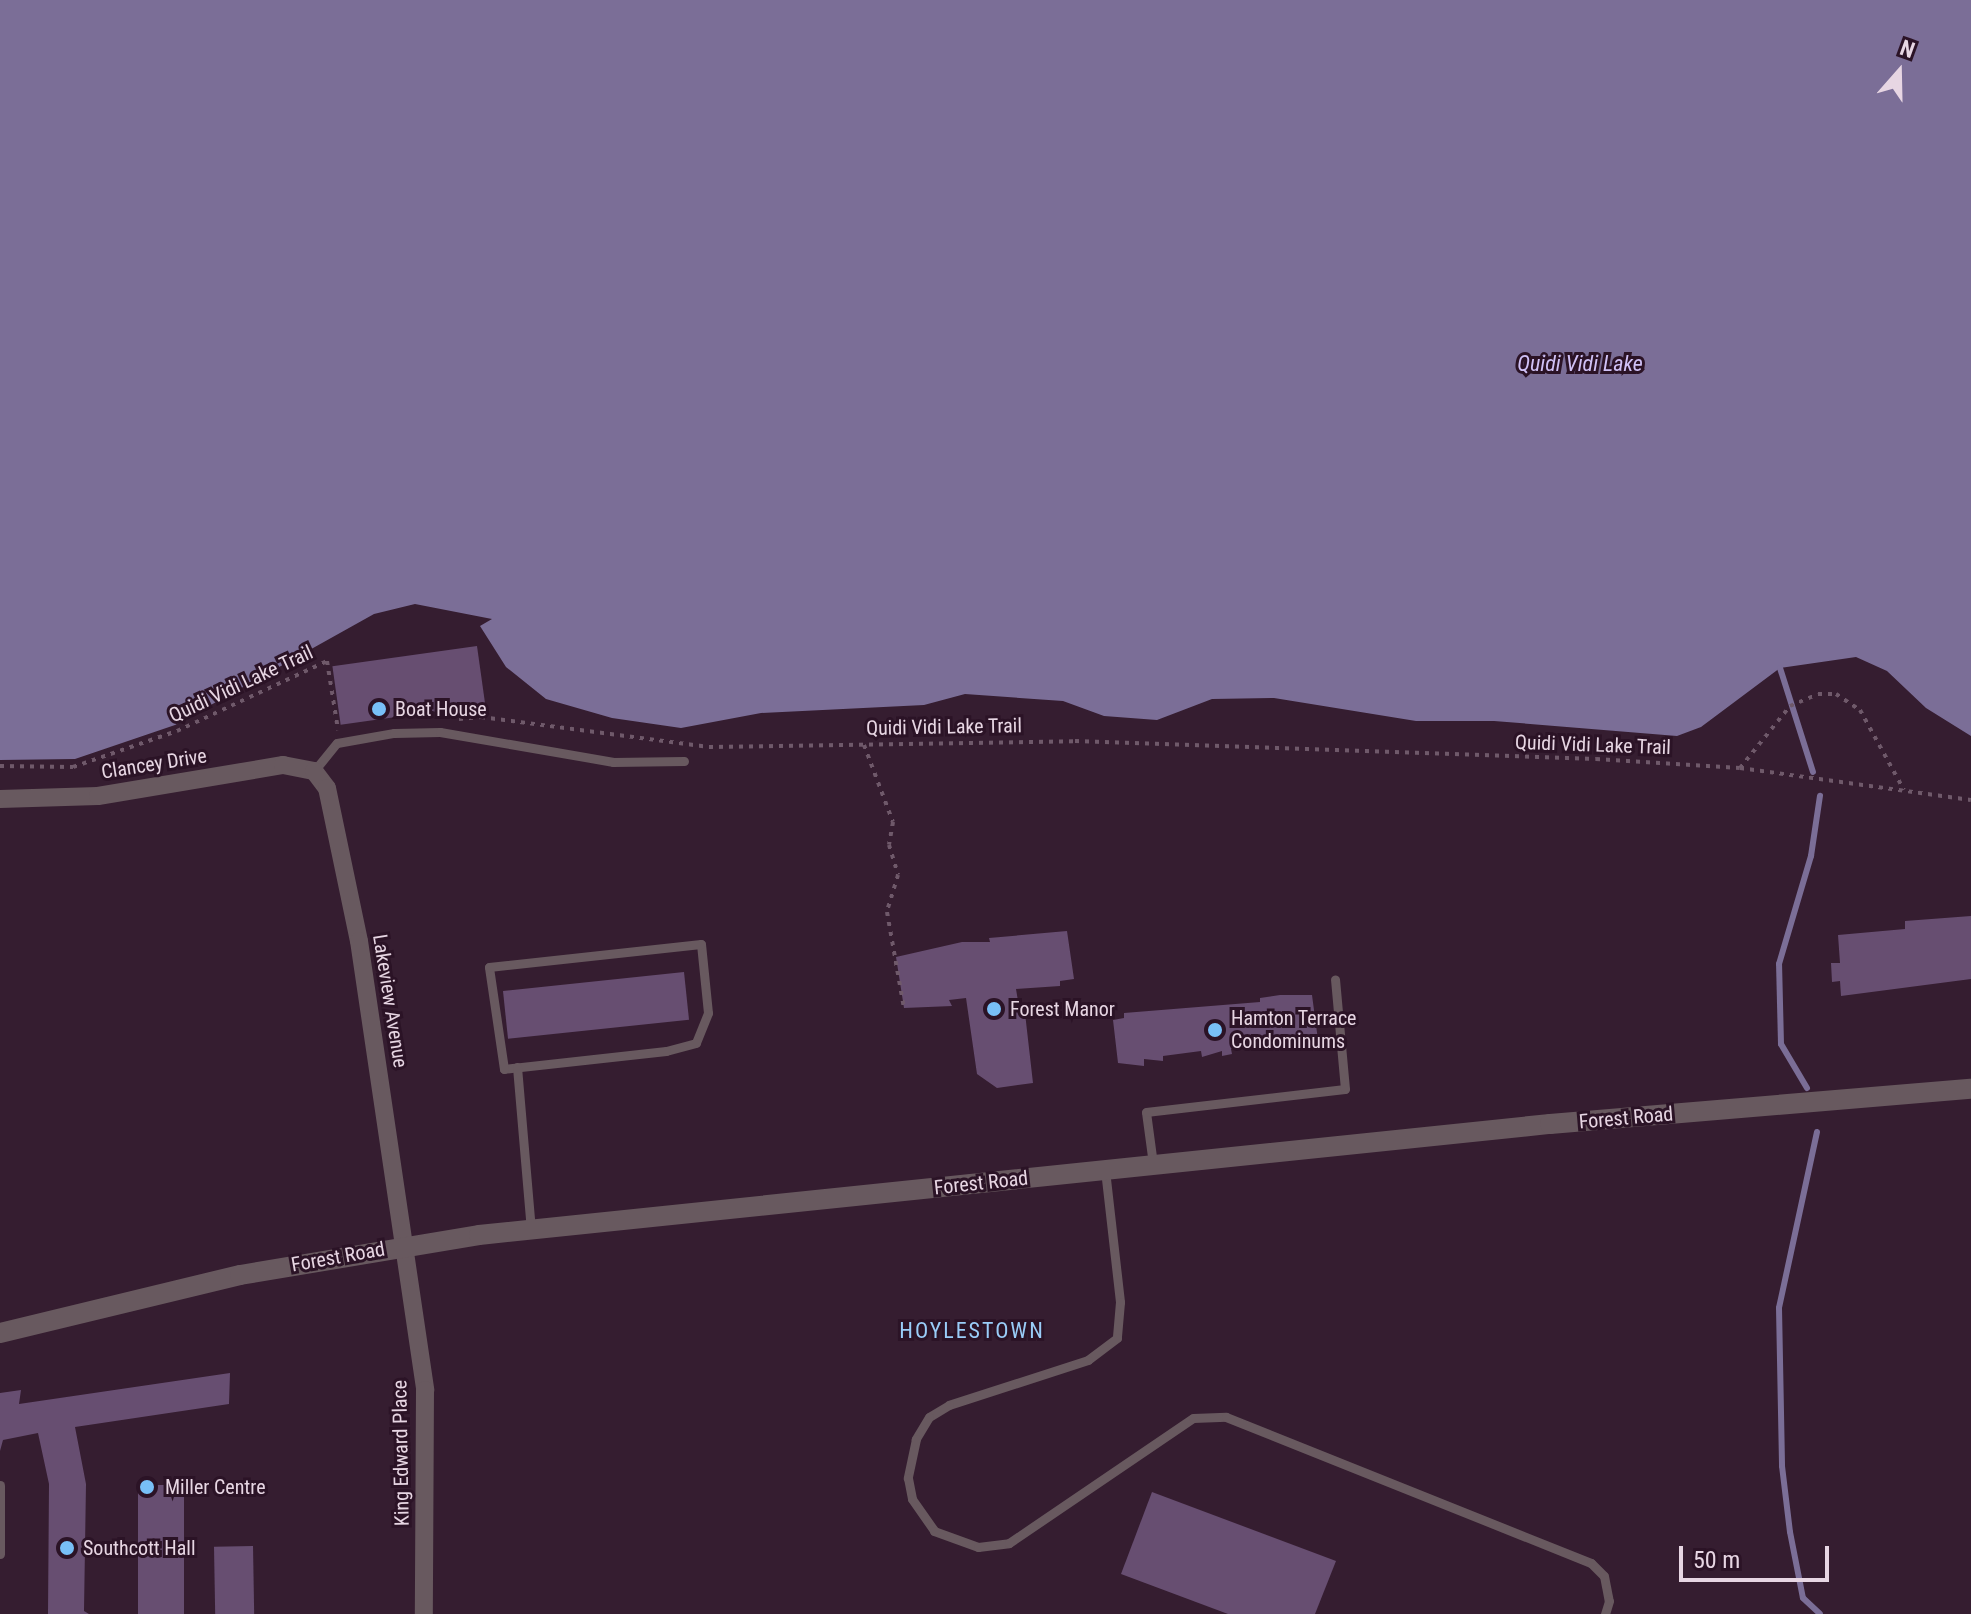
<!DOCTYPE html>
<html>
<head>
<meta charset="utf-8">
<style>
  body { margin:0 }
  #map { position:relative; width:1971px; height:1614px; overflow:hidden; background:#351d30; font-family:"Roboto Condensed",sans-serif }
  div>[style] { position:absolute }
  .water>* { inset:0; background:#7b6e97 }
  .stream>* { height:6px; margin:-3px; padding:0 3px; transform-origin:3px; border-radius:3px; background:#7b6e97 }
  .building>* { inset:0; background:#674e71; transform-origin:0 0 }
  .path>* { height:4px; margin-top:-2px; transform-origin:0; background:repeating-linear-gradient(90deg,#6f596a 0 4px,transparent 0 10px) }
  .service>* { height:9px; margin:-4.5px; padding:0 4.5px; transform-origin:4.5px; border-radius:4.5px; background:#68595f }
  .minor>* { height:18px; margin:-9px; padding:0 9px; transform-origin:9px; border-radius:9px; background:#68595f }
  .tertiary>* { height:20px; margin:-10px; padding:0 10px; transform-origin:10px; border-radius:10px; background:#68595f }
  .dots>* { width:22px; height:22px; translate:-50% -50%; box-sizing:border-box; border:4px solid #2b1326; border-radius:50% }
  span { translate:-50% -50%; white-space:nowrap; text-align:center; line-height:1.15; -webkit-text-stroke:6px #2b1326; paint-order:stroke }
  .street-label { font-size:20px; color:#e7d6e3 }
  .poi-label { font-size:20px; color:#e7d6e3 }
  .left { translate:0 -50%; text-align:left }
  .water-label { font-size:22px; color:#d0c1f6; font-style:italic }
  .neighbourhood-label { font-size:22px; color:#9acdf8; letter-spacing:2px }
  .north { position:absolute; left:1859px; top:32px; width:80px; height:80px; -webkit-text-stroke:6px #2b1326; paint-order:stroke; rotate:20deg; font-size:22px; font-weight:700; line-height:32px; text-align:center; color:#e7d6e3 }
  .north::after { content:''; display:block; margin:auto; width:28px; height:36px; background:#e7d6e3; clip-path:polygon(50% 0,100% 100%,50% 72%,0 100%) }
  .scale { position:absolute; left:1679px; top:1546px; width:150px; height:36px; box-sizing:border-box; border:4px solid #e7d6e3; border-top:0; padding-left:10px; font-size:24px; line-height:28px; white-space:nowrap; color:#e7d6e3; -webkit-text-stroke:6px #2b1326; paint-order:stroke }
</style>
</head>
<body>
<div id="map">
  <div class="water">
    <div style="clip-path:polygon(0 0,1971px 0,1971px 736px,1926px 708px,1887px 671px,1856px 657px,1780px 668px,1701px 727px,1677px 736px,1494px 721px,1416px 721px,1274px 698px,1212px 699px,1157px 720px,1104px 716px,1063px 701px,965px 694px,924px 705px,761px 713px,681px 728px,612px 718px,546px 699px,506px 667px,480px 626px,492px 619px,415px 604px,374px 614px,175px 725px,75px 759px,0 760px)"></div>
  </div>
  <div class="stream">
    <div style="left:1780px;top:668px;width:109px;rotate:72.4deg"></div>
    <div style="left:1807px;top:1088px;width:51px;rotate:-120.6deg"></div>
    <div style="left:1781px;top:1044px;width:80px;rotate:-91.4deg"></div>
    <div style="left:1779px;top:964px;width:113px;rotate:-73.5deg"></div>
    <div style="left:1811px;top:856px;width:61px;rotate:-81.5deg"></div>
    <div style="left:1817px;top:1132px;width:180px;rotate:102.2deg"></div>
    <div style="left:1779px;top:1308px;width:158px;rotate:88.9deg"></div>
    <div style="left:1782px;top:1466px;width:66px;rotate:83.1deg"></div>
    <div style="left:1790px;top:1532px;width:67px;rotate:78.9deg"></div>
    <div style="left:1803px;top:1598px;width:23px;rotate:43deg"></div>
  </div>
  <div class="building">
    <div style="left:477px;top:646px;width:59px;height:146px;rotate:82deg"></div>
    <div style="clip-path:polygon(1971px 916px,1971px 979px,1841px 996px,1840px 981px,1832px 982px,1831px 963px,1840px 963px,1838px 935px,1905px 929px,1905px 921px)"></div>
    <div style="clip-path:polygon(1067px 931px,1074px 979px,1060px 981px,1060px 986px,1016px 989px,1020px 1013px,1025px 1013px,1033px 1083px,997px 1088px,977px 1074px,966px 998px,949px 1000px,952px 1006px,904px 1008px,896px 957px,962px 942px,990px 942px,989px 938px)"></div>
    <div style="left:684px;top:972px;width:48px;height:182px;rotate:84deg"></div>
    <div style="clip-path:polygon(1280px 995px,1312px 995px,1318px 1040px,1267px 1050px,1266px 1045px,1231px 1049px,1232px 1054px,1222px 1056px,1222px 1051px,1202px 1057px,1201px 1051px,1163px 1056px,1163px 1061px,1144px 1059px,1144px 1066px,1118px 1063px,1113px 1020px,1124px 1018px,1124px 1013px,1260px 1002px,1260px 998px)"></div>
    <div style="clip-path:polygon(230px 1373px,229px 1404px,75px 1427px,86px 1484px,84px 1611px,89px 1614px,48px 1614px,49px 1484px,38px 1433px,3px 1440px,0 1451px,0 1393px,21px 1390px,19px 1404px)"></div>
    <div style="left:138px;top:1485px;width:46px;height:129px"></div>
    <div style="clip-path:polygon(1152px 1492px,1336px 1561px,1315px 1614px,1228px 1614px,1121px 1574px)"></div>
    <div style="left:253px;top:1546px;width:68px;height:39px;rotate:89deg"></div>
  </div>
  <div class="path">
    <div style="left:459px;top:719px;width:22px;rotate:-5deg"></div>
    <div style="left:481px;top:717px;width:230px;rotate:7.5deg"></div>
    <div style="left:709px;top:747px;width:366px;rotate:-0.9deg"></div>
    <div style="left:1075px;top:741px;width:521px;rotate:1.98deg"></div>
    <div style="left:1596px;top:759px;width:144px;rotate:3.6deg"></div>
    <div style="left:1740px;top:768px;width:233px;rotate:7.9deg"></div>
    <div style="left:864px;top:745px;width:82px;rotate:69.4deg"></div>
    <div style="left:893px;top:822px;width:23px;rotate:100deg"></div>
    <div style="left:889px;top:845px;width:31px;rotate:73deg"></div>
    <div style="left:898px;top:875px;width:39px;rotate:107deg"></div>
    <div style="left:887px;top:912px;width:97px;rotate:80deg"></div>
    <div style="left:0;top:766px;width:73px;rotate:0.8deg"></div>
    <div style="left:73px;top:767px;width:110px;rotate:-19.1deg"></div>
    <div style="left:177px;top:731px;width:166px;rotate:-25deg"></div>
    <div style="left:327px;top:661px;width:70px;rotate:80.9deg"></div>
    <div style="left:1740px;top:768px;width:80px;rotate:-51.1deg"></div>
    <div style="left:1790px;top:706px;width:30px;rotate:-23deg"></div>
    <div style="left:1818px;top:694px;width:18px"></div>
    <div style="left:1836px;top:694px;width:29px;rotate:34deg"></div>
    <div style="left:1860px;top:710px;width:91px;rotate:61.2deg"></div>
  </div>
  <div class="service">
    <div style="left:314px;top:771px;width:36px;rotate:-51deg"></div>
    <div style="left:337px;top:743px;width:58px;rotate:-10deg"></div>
    <div style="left:394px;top:733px;width:46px;rotate:-1.2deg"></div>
    <div style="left:440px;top:732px;width:176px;rotate:9.8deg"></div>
    <div style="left:613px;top:762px;width:71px;rotate:-0.8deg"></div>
    <div style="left:701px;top:944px;width:69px;rotate:84.2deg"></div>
    <div style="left:708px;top:1013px;width:32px;rotate:112deg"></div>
    <div style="left:696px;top:1043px;width:31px;rotate:165deg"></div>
    <div style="left:666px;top:1051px;width:163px;rotate:173.7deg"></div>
    <div style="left:504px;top:1069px;width:103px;rotate:-98.4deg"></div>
    <div style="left:489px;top:967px;width:213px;rotate:-6.2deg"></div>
    <div style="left:517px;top:1067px;width:163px;rotate:85.1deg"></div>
    <div style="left:1153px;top:1164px;width:52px;rotate:-97.7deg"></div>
    <div style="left:1146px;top:1112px;width:200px;rotate:-6.6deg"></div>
    <div style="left:1345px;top:1089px;width:110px;rotate:-95.2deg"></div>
    <div style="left:1105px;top:1170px;width:133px;rotate:83.5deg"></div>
    <div style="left:1120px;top:1302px;width:36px;rotate:95deg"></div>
    <div style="left:1117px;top:1338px;width:36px;rotate:143deg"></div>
    <div style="left:1088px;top:1360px;width:146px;rotate:162.1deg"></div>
    <div style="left:949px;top:1405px;width:23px;rotate:149deg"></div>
    <div style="left:929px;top:1417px;width:26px;rotate:121deg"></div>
    <div style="left:916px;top:1439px;width:40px;rotate:102deg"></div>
    <div style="left:908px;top:1478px;width:21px;rotate:79deg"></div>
    <div style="left:912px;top:1499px;width:39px;rotate:55deg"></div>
    <div style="left:934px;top:1531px;width:47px;rotate:20deg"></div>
    <div style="left:978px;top:1547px;width:31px;rotate:-7deg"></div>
    <div style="left:1009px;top:1543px;width:222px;rotate:-34.2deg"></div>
    <div style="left:1193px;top:1418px;width:33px;rotate:-2deg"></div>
    <div style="left:1226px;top:1417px;width:393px;rotate:21.8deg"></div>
    <div style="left:1591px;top:1563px;width:18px;rotate:45deg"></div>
    <div style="left:1604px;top:1576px;width:25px;rotate:79deg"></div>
    <div style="left:1609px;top:1601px;width:14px;rotate:107deg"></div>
    <div style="left:0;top:1485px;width:69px;rotate:90deg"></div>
  </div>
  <div class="minor">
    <div style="left:0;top:799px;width:98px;rotate:-1.8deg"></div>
    <div style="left:98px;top:796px;width:188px;rotate:-9.5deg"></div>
    <div style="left:283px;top:765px;width:32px;rotate:11deg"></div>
    <div style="left:314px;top:771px;width:21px;rotate:53deg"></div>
    <div style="left:327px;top:788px;width:156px;rotate:78.2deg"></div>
    <div style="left:359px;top:941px;width:454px;rotate:81.6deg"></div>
    <div style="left:425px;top:1390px;width:224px;rotate:90.3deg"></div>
  </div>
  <div class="tertiary">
    <div style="left:0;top:1333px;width:247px;rotate:-13.6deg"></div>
    <div style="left:240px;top:1275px;width:242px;rotate:-9.5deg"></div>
    <div style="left:479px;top:1235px;width:1077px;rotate:-5.92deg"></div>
    <div style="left:1550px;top:1124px;width:422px;rotate:-4.8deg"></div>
  </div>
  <div class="dots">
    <div style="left:379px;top:709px;background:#78bff7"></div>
    <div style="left:994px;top:1009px;background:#78bff7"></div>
    <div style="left:1215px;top:1030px;background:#78bff7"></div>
    <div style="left:147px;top:1487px;background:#78bff7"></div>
    <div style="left:67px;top:1548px;background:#78bff7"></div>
  </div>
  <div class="street-label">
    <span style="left:241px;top:684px;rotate:-25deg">Quidi Vidi Lake Trail</span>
    <span style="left:944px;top:727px;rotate:-1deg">Quidi Vidi Lake Trail</span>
    <span style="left:1593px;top:745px;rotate:2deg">Quidi Vidi Lake Trail</span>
    <span style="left:154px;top:764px;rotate:-9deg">Clancey Drive</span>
    <span style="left:390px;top:1001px;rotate:81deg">Lakeview Avenue</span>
    <span style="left:1626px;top:1118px;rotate:-5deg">Forest Road</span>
    <span style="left:981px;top:1183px;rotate:-6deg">Forest Road</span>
    <span style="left:338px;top:1257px;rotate:-10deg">Forest Road</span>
    <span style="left:401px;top:1453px;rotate:-91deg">King Edward Place</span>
  </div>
  <div class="poi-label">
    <span class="left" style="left:395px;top:709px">Boat House</span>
    <span class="left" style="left:1010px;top:1009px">Forest Manor</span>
    <span class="left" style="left:1231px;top:1030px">Hamton Terrace<br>Condominums</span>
    <span class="left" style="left:165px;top:1487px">Miller Centre</span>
    <span class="left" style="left:83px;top:1548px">Southcott Hall</span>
  </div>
  <div class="water-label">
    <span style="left:1580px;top:364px">Quidi Vidi Lake</span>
  </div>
  <div class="neighbourhood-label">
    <span style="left:972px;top:1331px">HOYLESTOWN</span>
  </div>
  <div class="north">N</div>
  <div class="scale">50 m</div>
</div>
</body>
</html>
